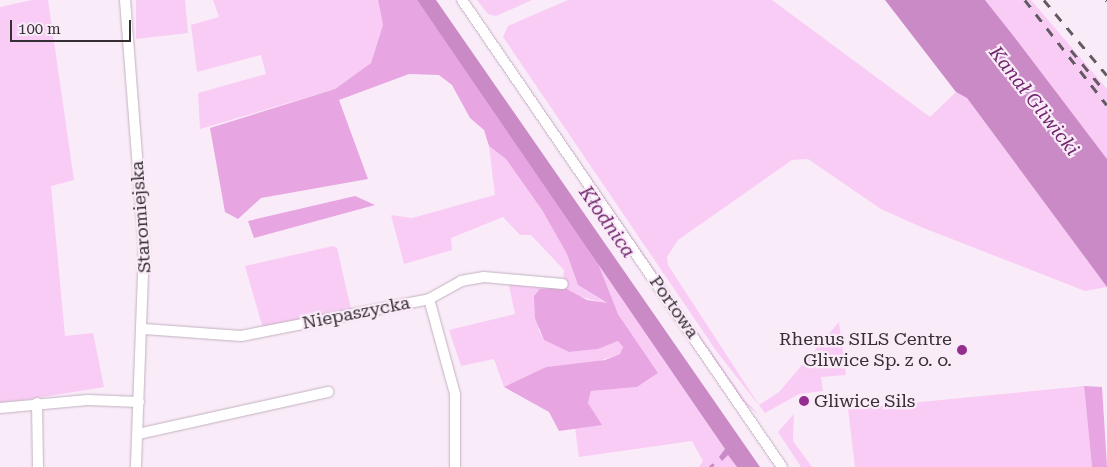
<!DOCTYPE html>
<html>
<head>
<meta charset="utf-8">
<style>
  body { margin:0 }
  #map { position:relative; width:1107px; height:467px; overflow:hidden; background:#faebf9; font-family:"Roboto Serif",serif }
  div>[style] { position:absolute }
  .green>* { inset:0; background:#f9ccf5 }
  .forest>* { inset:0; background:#e7a5e2 }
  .water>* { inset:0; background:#ca8ac5 }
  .stream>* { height:2.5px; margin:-1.25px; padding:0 1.25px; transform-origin:1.25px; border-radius:1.25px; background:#ca8ac5 }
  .roads { filter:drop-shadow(0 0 1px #c1b2bf) drop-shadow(0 0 1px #c1b2bf) }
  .minor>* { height:10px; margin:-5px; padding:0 5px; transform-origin:5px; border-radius:5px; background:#fff }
  .rail>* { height:2.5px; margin-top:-1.25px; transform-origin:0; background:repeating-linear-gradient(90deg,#625a61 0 9px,transparent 0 18px) }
  .dots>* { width:14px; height:14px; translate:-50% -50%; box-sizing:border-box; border:2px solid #faebf9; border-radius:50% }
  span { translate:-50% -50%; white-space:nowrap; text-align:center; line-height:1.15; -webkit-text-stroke:4.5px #faebf9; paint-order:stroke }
  .street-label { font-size:18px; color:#363035 }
  .poi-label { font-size:18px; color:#363035 }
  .right { translate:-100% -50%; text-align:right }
  .left { translate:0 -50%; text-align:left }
  .water-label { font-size:19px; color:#70256d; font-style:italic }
  .scale { position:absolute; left:10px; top:20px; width:121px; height:22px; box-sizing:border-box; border:2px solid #363035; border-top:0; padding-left:6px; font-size:15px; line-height:18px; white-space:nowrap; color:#363035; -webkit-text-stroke:4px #faebf9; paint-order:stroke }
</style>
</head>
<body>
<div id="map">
  <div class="green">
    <div style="clip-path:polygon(32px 0,48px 0,74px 180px,51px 186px,65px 336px,93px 333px,104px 387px,0 404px,0 7px)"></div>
    <div style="clip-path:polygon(136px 0,185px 0,188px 33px,136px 39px)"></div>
    <div style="clip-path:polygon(213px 0,378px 0,383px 25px,371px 63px,335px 89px,200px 129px,198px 93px,266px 74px,261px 55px,197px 72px,191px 25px,219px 17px)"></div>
    <div style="clip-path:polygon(477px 0,532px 0,496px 16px,488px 14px)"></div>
    <div style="clip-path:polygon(568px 0,772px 0,930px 117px,956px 92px,967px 98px,1107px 287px,1085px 291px,921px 227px,881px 209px,808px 159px,792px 160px,678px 240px,667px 257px,668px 265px,759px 405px,779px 392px,839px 322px,846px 375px,821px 377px,823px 391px,799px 394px,765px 413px,717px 352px,503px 37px,508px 26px)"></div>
    <div style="clip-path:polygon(985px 0,1031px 0,1107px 89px,1107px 159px)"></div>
    <div style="clip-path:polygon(502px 49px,744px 399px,759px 415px,743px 402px)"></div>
    <div style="clip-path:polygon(489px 146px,506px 159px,542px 210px,567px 254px,578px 285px,607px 304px,579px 296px,538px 329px,544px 340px,569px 352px,598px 349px,618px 341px,623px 347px,620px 354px,596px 362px,546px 367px,504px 387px,494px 359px,461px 366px,449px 330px,515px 314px,507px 276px,563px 281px,564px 270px,531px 235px,520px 235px,503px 217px,451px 238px,452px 250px,404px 264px,391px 215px,412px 218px,495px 195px)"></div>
    <div style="clip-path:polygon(333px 246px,337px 248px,352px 313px,264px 332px,245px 266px)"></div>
    <div style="clip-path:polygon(596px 258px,725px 449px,721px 461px,728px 455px,737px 467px,699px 467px,703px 461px,692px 441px,579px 457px,575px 428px,601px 424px,588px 403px,591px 391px,637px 387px,658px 373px,618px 314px)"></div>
    <div style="clip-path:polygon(1084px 386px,1092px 467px,855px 467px,848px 409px)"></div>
    <div style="clip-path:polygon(794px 414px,793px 441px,812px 467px,801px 467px,778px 432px)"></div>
  </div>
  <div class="forest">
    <div style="clip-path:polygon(378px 0,417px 0,596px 258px,618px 314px,658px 373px,637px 387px,591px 391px,588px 403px,602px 425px,559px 431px,549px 412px,504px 387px,546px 367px,605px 360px,620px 354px,623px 347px,618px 341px,598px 349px,569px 352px,544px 340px,535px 318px,534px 296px,540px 289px,563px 287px,587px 300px,607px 303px,578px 285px,567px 254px,542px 210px,506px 159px,489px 146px,484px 130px,470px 118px,452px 85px,439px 75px,409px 74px,339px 100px,368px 179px,261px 198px,238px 219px,225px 212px,210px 128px,335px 89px,371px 63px,383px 25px)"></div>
    <div style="clip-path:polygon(355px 196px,375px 205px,254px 238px,248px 221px)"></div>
    <div style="clip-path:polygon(1084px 386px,1102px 387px,1107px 467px,1092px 467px)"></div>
  </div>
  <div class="water">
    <div style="clip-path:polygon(417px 0,436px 0,760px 467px,737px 467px,728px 455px,722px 461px,719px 457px,725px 449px)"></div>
    <div style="clip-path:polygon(885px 0,985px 0,1015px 38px,1107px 159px,1107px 287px,967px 98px,956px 92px)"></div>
  </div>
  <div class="stream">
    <div style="left:710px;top:467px;width:3px;rotate:-45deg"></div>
  </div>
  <div class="roads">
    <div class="minor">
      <div style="left:125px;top:0;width:247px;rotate:85.6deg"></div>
      <div style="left:144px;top:246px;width:221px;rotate:92.1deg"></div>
      <div style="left:462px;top:0;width:566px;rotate:55.58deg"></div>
      <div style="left:429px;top:299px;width:98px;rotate:74.7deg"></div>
      <div style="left:455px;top:394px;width:73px;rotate:90deg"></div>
      <div style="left:144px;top:329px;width:97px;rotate:4.1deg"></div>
      <div style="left:241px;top:336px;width:192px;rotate:-11.1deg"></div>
      <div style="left:429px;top:299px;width:37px;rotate:-29deg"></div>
      <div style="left:461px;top:281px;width:23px;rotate:-10deg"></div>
      <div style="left:484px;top:277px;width:79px;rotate:5.1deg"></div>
      <div style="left:37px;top:403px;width:64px;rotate:89.1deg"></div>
      <div style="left:0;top:408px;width:88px;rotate:-5.2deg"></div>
      <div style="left:88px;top:400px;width:51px;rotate:2.2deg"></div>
      <div style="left:138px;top:434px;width:195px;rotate:-12.5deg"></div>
    </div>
  </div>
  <div class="rail">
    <div style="left:1025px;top:0;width:133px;rotate:52deg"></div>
    <div style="left:1044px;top:0;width:98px;rotate:50deg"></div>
    <div style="left:1106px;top:0;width:1px;rotate:45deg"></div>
    <div style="left:1071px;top:50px;width:50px;rotate:50.6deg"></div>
  </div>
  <div class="dots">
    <div style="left:962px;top:350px;background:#952d91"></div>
    <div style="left:804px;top:401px;background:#952d91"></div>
  </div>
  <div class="street-label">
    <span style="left:141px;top:217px;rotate:-94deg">Staromiejska</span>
    <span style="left:674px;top:307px;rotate:55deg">Portowa</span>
    <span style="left:356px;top:313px;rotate:-11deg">Niepaszycka</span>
  </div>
  <div class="poi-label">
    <span class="right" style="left:952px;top:350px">Rhenus SILS Centre<br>Gliwice Sp. z o. o.</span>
    <span class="left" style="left:814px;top:401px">Gliwice Sils</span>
  </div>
  <div class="water-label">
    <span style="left:1034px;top:101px;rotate:52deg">Kanał Gliwicki</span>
    <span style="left:607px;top:222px;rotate:55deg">Kłodnica</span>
  </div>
  <div class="scale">100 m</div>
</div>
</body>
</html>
